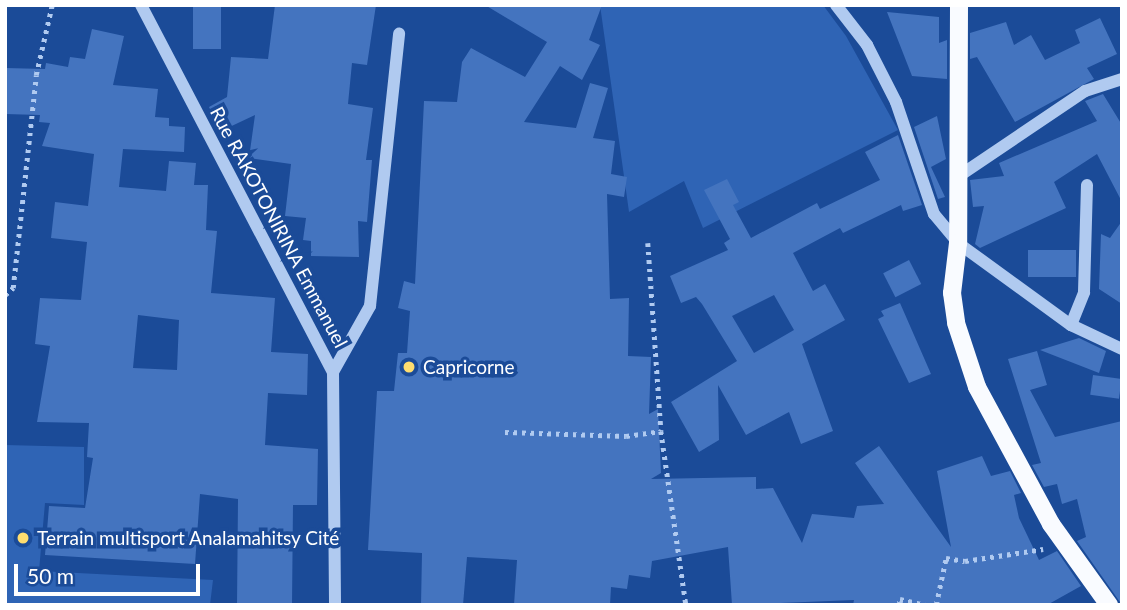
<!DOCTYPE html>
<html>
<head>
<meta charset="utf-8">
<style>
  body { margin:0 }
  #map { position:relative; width:1127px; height:610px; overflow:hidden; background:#1b4b98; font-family:Lato,sans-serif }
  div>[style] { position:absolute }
  .green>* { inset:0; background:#2f64b5 }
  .building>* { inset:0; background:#4474bf; transform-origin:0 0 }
  .path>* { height:4.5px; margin-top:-2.25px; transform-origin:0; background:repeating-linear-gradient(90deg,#b0caf0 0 3.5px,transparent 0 8.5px) }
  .minor>* { height:12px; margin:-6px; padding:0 6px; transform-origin:6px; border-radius:6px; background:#b0caf0 }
  .major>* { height:18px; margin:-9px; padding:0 9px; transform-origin:9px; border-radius:9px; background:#f9fbff }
  .dots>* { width:19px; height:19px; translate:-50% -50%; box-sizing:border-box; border:4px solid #1b4b98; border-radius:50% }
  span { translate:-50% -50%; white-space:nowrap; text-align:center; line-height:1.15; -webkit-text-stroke:7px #1b4b98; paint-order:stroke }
  .street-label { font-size:19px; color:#fff }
  .poi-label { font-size:19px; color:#fff }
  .left { translate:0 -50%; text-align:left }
  .frame { position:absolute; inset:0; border:7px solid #fff; pointer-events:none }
  .scale { position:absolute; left:14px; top:564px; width:186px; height:32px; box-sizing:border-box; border:4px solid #fff; border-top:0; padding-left:9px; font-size:21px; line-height:24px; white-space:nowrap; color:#fff; -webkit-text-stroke:5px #1b4b98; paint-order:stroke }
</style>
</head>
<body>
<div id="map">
  <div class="green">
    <div style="clip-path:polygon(600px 5px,823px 5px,846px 36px,898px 130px,703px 228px,684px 181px,629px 212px)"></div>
    <div style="clip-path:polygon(5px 445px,84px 447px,84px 505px,45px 503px,39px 571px,213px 580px,210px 605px,5px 605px)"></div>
  </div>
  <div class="building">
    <div style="left:193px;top:5px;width:28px;height:44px"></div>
    <div style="clip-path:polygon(275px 5px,376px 5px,367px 65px,352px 63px,348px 104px,373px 108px,366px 160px,372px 160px,367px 222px,358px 221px,359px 257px,311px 256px,311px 241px,303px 240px,306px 218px,285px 216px,291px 164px,249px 158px,255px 115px,221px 131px,209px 107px,227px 97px,231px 57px,268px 59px)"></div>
    <div style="clip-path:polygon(485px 5px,602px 5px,589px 40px,600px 45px,582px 80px,560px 66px,524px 122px,576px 128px,590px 83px,608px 88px,593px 138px,615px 141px,611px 174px,627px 177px,624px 197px,607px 194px,610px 299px,629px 298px,628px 356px,651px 357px,649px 414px,658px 409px,661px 473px,651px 479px,756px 477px,756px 489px,773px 488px,802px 543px,812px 514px,854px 518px,857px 506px,884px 504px,855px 463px,879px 446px,951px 547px,937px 471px,982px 456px,991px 476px,1010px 471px,1021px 493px,1014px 495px,1019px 518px,1039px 560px,1057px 551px,1081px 586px,1047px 605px,853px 605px,854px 600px,732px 605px,728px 547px,652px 561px,650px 578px,629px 575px,627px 589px,611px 587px,610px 605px,514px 605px,517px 560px,467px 557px,463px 605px,421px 605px,422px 553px,368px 550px,377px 391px,394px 391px,398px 353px,407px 353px,410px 311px,398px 308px,404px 281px,415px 284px,424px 101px,457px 102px,462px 62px,471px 48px,525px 77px,547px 42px)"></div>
    <div style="clip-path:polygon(887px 12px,939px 17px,939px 43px,947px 40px,947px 79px,912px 76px)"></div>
    <div style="clip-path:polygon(1100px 18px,1117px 54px,1087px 68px,1094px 79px,1015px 122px,977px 57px,970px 59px,970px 33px,1006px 22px,1014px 45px,1031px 35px,1045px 60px,1080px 43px,1075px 30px)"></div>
    <div style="clip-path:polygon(evenodd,92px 29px,124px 36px,113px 85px,158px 89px,155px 117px,169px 118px,169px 126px,185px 127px,184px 152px,123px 149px,119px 187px,166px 191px,169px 161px,196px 163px,194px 185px,208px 185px,206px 230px,217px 231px,211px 293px,275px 298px,271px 352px,308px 354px,307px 395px,268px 393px,265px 445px,318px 449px,317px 505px,293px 505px,292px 605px,237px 605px,238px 499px,200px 494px,195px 564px,45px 555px,49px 506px,85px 508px,93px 458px,87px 457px,89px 423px,37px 422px,50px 346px,35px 344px,40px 298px,81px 300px,87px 242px,51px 238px,55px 202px,88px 206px,94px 154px,42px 146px,50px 123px,39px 122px,40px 115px,5px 114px,5px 68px,45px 69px,46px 63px,68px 67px,70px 57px,85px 59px,92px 29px,138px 315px,179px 320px,177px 370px,133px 368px,138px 315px)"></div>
    <div style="clip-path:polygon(1103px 94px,1122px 125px,1122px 202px,1097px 154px,1054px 182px,1066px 208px,980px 248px,975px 244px,984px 206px,973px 207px,970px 180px,1004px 176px,999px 163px,1097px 121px,1085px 101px)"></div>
    <div style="clip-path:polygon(937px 116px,946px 159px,931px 167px,945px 197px,938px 199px,914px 127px)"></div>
    <div style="clip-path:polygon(evenodd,898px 135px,922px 205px,903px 211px,901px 205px,843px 233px,840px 228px,793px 253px,813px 291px,825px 284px,845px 320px,802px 344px,833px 431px,801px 444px,789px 412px,746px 435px,718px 385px,719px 440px,699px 452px,671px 402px,737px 361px,702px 304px,696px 297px,681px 303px,670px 276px,728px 250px,724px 243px,730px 239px,704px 190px,727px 179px,739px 202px,733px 205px,751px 238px,817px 203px,820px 209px,880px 180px,865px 152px,898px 135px,774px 295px,794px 330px,754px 353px,732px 316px,774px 295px)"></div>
    <div style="clip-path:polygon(1122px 221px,1122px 304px,1099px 289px,1101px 234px,1110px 238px)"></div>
    <div style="left:1028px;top:250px;width:48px;height:27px"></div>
    <div style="left:909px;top:260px;width:27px;height:29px;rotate:63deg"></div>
    <div style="clip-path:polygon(900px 303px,931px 374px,909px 383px,878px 319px,884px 316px,881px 311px)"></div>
    <div style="clip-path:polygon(1079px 338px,1106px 351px,1099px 373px,1040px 350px)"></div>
    <div style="clip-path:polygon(1037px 351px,1047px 385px,1030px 390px,1055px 437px,1122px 421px,1122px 605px,1077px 541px,1086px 537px,1077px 499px,1062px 504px,1057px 484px,1044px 487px,1032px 465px,1041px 463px,1008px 359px)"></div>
    <div style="left:1093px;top:375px;width:29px;height:20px;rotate:8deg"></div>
  </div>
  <div class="path">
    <div style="left:648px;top:243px;width:188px;rotate:86deg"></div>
    <div style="left:661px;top:431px;width:176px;rotate:81.8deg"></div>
    <div style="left:5px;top:295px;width:11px;rotate:-41deg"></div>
    <div style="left:13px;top:288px;width:214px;rotate:-83.8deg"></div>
    <div style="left:36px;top:75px;width:72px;rotate:-77.1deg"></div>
    <div style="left:505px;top:432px;width:121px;rotate:1.9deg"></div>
    <div style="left:626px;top:436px;width:35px;rotate:-8deg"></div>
    <div style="left:899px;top:605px;width:6px;rotate:-81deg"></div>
    <div style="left:900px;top:599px;width:27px;rotate:13deg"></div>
    <div style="left:936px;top:605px;width:48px;rotate:-78deg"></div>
    <div style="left:946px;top:558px;width:19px;rotate:9deg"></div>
    <div style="left:965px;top:561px;width:79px;rotate:-8.7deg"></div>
  </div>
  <div class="minor">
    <div style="left:141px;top:5px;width:414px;rotate:62.4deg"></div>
    <div style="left:333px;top:372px;width:233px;rotate:89.5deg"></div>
    <div style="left:836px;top:5px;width:51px;rotate:52.2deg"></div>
    <div style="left:867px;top:45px;width:64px;rotate:63deg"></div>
    <div style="left:896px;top:102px;width:118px;rotate:71.3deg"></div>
    <div style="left:934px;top:214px;width:38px;rotate:50deg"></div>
    <div style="left:958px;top:243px;width:140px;rotate:36deg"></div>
    <div style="left:1071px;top:325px;width:56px;rotate:25.2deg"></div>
    <div style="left:959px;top:176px;width:152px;rotate:-34deg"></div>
    <div style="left:1085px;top:91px;width:39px;rotate:-18deg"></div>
    <div style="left:1071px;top:325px;width:35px;rotate:-68deg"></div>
    <div style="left:1084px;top:292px;width:107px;rotate:-88.4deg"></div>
    <div style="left:333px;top:372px;width:76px;rotate:-60.7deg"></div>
    <div style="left:370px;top:306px;width:274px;rotate:-83.9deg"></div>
  </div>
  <div class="major">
    <div style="left:959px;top:5px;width:238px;rotate:90.2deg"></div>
    <div style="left:958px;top:243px;width:50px;rotate:96.8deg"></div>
    <div style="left:952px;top:293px;width:30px;rotate:82deg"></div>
    <div style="left:956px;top:323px;width:67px;rotate:71.8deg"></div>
    <div style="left:977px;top:387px;width:156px;rotate:61.6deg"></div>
    <div style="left:1051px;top:524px;width:100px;rotate:54.4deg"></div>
  </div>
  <div class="dots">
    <div style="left:409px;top:367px;background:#ffdd6f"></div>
    <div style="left:23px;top:538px;background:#ffdd6f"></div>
  </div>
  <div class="street-label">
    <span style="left:279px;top:227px;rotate:62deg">Rue RAKOTONIRINA Emmanuel</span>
  </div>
  <div class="poi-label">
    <span class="left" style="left:423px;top:367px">Capricorne</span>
    <span class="left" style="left:37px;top:538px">Terrain multisport Analamahitsy Cité</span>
  </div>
  <div class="frame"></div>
  <div class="scale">50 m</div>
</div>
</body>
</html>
